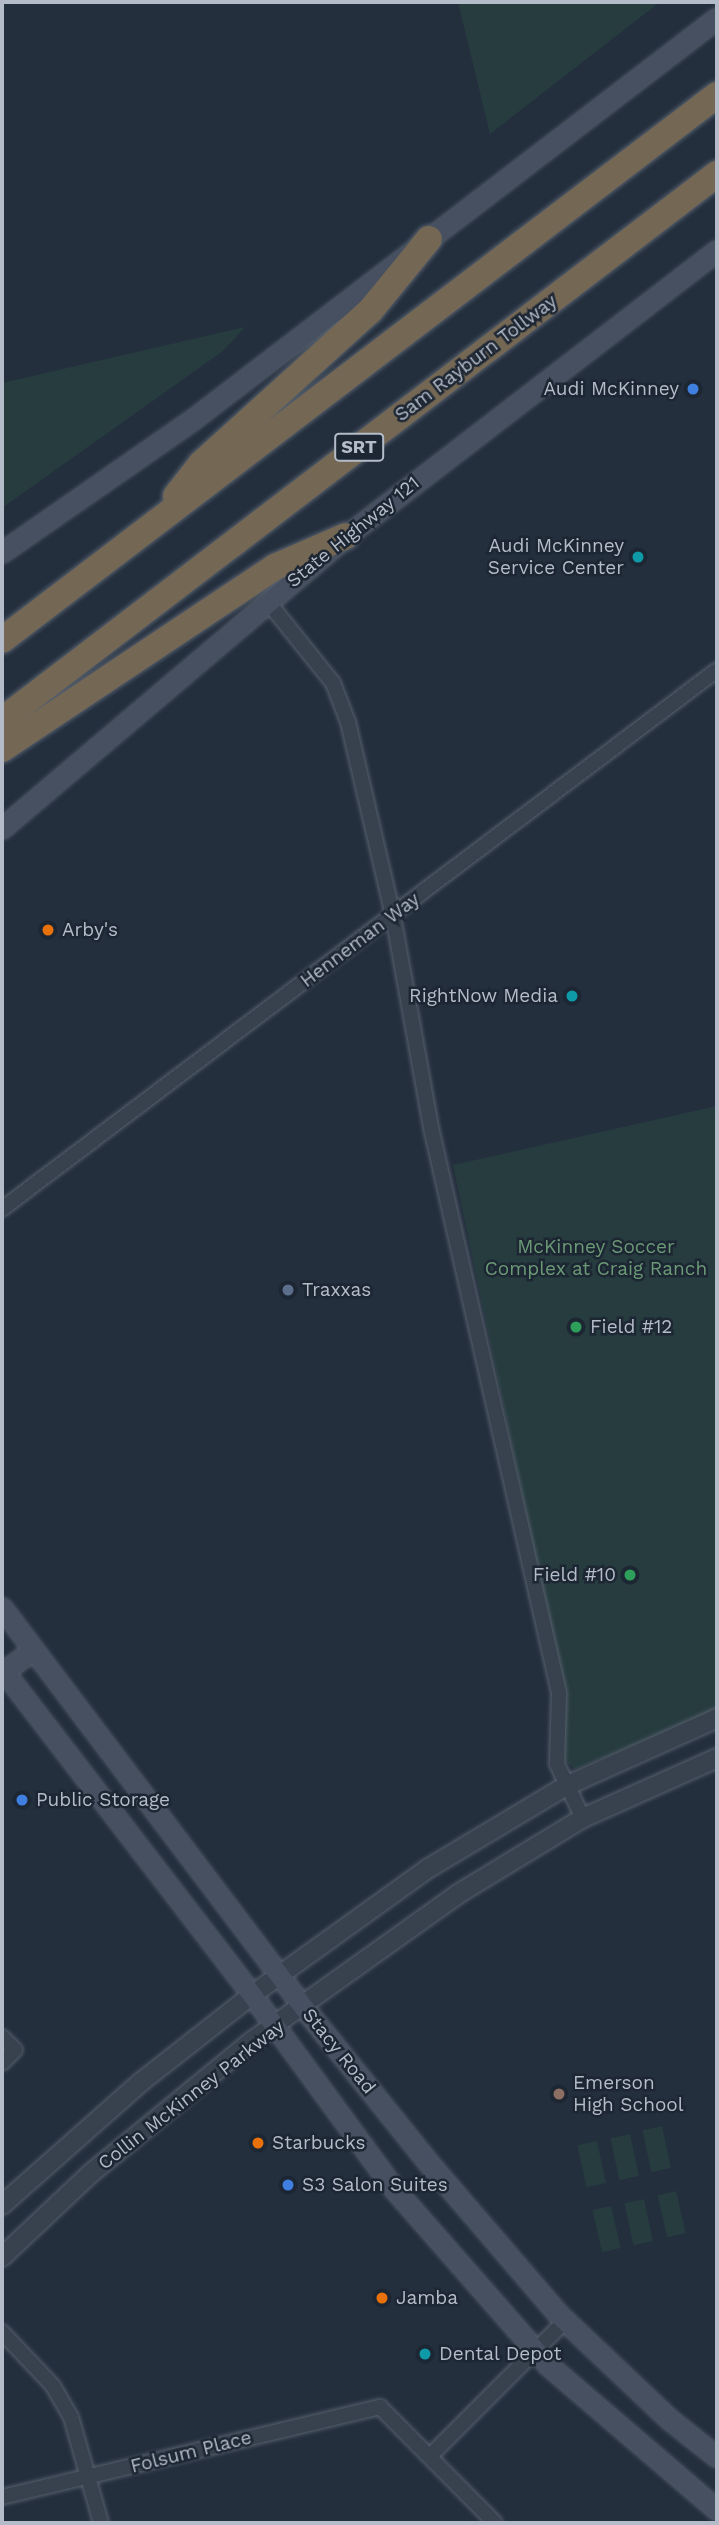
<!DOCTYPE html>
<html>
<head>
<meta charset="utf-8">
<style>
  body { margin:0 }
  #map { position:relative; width:719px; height:2525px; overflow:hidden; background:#242f3e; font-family:"Work Sans",sans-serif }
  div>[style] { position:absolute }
  .green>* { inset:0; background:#263c3f; transform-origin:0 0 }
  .roads { filter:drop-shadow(0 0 2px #565f6c) drop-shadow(0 0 2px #565f6c) }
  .minor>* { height:14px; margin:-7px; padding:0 7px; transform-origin:7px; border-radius:7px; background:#38414e }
  .tertiary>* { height:18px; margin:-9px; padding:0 9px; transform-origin:9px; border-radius:9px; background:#38414e }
  .secondary>* { height:19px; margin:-9.5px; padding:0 9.5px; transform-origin:9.5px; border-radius:9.5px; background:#465061 }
  .motorway>* { height:26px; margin:-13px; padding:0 13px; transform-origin:13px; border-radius:13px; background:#746855 }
  .dots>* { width:19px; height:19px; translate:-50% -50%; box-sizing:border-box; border:4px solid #1d2633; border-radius:50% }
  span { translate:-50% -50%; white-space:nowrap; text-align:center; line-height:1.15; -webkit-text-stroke:5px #1d2633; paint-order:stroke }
  .shield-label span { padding:2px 5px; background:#1d2633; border:2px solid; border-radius:5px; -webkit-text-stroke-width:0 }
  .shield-label { font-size:18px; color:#b4bcc9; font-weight:700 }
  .street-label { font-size:19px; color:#b4bcc9 }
  .poi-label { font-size:19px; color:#b4bcc9 }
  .right { translate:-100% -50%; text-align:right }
  .left { translate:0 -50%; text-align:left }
  .park-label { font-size:19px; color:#6b9a76 }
  .frame { position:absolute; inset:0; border:4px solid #b4bcc9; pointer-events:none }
</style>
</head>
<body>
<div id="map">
  <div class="green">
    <div style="clip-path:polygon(458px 2px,660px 2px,490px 134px)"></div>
    <div style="clip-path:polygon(245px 327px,223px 351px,2px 508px,2px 383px)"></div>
    <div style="clip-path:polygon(717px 1106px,717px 1711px,575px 1769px,562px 1758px,564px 1693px,453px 1165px)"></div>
    <div style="left:662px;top:2126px;width:43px;height:20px;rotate:78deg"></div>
    <div style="left:630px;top:2134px;width:43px;height:20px;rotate:78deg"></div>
    <div style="left:597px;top:2141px;width:43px;height:20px;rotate:78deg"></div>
    <div style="left:676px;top:2191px;width:43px;height:19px;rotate:77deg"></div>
    <div style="left:644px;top:2199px;width:43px;height:20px;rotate:78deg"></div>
    <div style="left:611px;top:2206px;width:43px;height:19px;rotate:77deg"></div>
  </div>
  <div class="roads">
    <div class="minor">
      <div style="left:268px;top:602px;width:104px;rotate:51.3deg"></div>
      <div style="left:333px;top:683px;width:42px;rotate:69deg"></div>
      <div style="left:348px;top:722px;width:199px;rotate:76.9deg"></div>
      <div style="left:393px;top:916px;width:219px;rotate:79.8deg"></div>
      <div style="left:432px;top:1132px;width:575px;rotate:77.24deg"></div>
      <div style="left:559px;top:1693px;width:71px;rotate:91.6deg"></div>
      <div style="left:557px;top:1764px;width:60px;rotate:64.3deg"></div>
      <div style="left:2px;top:1209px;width:895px;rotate:-37.01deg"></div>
      <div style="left:2px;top:2037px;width:18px;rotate:45deg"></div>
      <div style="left:15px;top:2050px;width:18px;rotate:135deg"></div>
      <div style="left:2px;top:2332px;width:74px;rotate:46.6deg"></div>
      <div style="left:53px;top:2386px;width:36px;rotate:60deg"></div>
      <div style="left:71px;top:2417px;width:110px;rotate:74.2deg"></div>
      <div style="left:430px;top:2456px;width:191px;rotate:-45deg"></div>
      <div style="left:2px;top:2497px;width:389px;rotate:-13.4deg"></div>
      <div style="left:380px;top:2407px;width:163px;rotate:45.2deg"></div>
    </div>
    <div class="tertiary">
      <div style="left:2px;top:2205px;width:186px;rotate:-41.5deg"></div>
      <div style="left:141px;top:2082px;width:141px;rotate:-38.1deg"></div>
      <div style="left:252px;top:1995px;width:218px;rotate:-35.7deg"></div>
      <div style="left:429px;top:1868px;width:160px;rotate:-30.9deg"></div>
      <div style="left:566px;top:1786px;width:166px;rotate:-24.2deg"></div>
      <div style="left:2px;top:2257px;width:121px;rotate:-43.3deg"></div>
      <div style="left:90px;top:2174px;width:210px;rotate:-39.4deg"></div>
      <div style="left:252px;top:2041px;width:253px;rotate:-35.5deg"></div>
      <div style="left:458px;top:1894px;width:146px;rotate:-31.3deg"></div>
      <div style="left:583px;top:1818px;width:147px;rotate:-24.1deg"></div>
    </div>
    <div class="secondary">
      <div style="left:2px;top:552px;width:231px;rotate:-34.8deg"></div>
      <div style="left:192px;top:420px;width:661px;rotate:-37.44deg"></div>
      <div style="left:2px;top:828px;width:451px;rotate:-40.3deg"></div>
      <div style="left:346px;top:536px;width:468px;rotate:-37.6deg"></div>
      <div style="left:2px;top:1608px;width:501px;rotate:52.95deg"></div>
      <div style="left:304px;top:2008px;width:204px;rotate:51.2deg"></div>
      <div style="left:432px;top:2167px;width:194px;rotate:49.4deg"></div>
      <div style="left:558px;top:2314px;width:153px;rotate:43.4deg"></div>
      <div style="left:669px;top:2419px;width:61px;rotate:38.4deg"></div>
      <div style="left:2px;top:1669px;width:411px;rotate:52.5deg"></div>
      <div style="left:252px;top:1995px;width:240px;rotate:53.8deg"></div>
      <div style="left:394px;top:2189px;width:234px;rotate:48.8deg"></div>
      <div style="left:548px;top:2365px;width:223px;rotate:40.6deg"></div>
      <div style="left:4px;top:1671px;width:36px;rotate:-36deg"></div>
    </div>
    <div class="motorway">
      <div style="left:176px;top:496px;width:41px;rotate:-52deg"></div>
      <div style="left:201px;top:464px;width:228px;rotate:-42.2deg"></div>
      <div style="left:370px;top:311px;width:93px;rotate:-50.7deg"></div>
      <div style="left:2px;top:640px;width:899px;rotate:-37.32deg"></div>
      <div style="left:2px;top:720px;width:900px;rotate:-37.37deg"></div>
      <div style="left:2px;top:749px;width:328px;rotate:-33.7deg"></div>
      <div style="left:275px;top:567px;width:77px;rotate:-23.6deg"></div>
    </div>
  </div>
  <div class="dots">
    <div style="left:693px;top:389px;background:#3f7fe0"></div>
    <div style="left:638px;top:557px;background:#0f9aa8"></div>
    <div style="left:48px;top:930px;background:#e8710a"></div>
    <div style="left:572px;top:996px;background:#0f9aa8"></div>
    <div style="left:288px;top:1290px;background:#5c6f8a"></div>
    <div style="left:576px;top:1327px;background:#2e9e5b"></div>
    <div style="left:630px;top:1575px;background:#2e9e5b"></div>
    <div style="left:22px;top:1800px;background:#3f7fe0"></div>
    <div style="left:559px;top:2094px;background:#8d6e63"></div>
    <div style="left:258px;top:2143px;background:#e8710a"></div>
    <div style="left:288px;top:2185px;background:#3f7fe0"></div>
    <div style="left:382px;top:2298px;background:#e8710a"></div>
    <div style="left:425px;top:2354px;background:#0f9aa8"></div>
  </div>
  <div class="shield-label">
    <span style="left:359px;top:447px">SRT</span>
  </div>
  <div class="street-label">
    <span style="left:476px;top:358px;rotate:-37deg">Sam Rayburn Tollway</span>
    <span style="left:353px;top:532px;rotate:-39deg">State Highway 121</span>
    <span style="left:360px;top:940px;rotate:-37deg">Henneman Way</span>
    <span style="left:339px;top:2051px;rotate:51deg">Stacy Road</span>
    <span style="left:191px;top:2095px;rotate:-38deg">Collin McKinney Parkway</span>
    <span style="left:191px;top:2452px;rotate:-14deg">Folsum Place</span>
  </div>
  <div class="poi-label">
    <span class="right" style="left:679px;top:389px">Audi McKinney</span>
    <span class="right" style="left:624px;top:557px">Audi McKinney<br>Service Center</span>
    <span class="left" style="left:62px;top:930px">Arby's</span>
    <span class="right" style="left:558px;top:996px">RightNow Media</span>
    <span class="left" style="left:302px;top:1290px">Traxxas</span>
    <span class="left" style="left:590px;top:1327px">Field #12</span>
    <span class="right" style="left:616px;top:1575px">Field #10</span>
    <span class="left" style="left:36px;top:1800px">Public Storage</span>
    <span class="left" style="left:573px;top:2094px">Emerson<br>High School</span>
    <span class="left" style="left:272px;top:2143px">Starbucks</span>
    <span class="left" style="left:302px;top:2185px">S3 Salon Suites</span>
    <span class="left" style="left:396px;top:2298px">Jamba</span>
    <span class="left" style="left:439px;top:2354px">Dental Depot</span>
  </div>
  <div class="park-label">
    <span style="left:596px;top:1258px">McKinney Soccer<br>Complex at Craig Ranch</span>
  </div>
  <div class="frame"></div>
</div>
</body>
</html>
